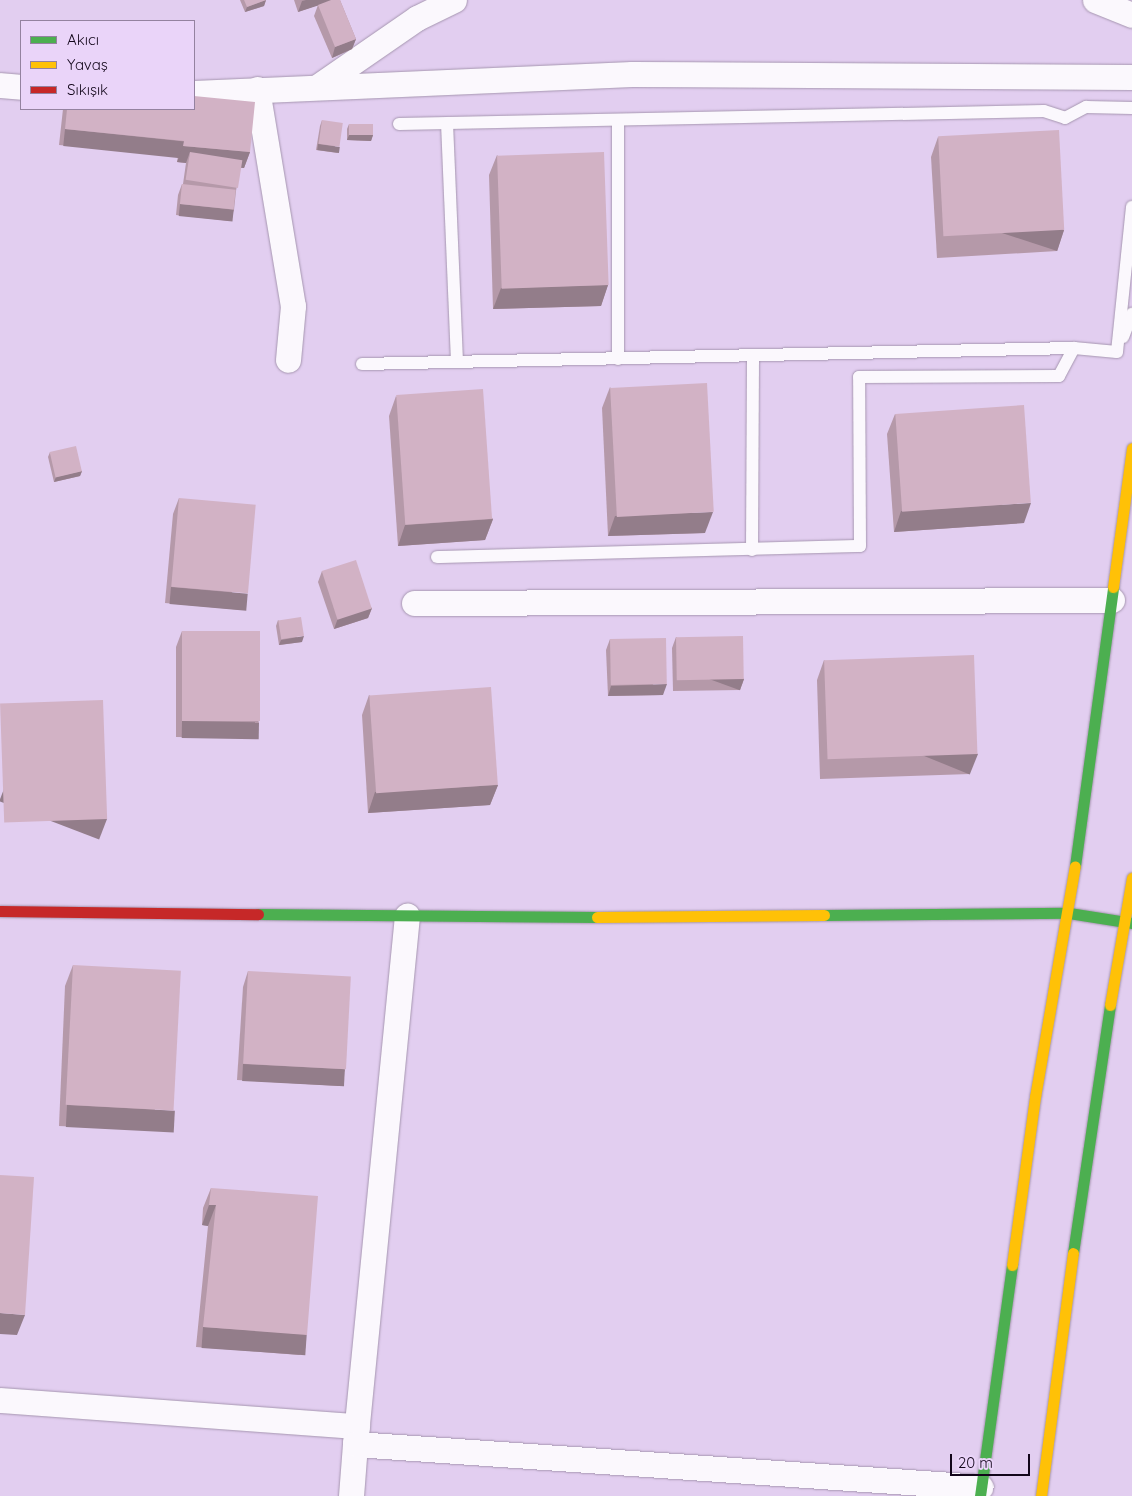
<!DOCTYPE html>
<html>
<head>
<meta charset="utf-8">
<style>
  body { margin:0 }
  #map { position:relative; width:1132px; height:1496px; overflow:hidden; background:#e2cef0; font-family:Quicksand,sans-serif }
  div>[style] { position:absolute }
  .roads { filter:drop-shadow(0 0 1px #a696b0) drop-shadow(0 0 1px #a696b0) }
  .lane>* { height:12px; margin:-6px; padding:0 6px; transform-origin:6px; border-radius:6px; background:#fbf8fd }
  .street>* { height:25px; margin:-12.5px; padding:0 12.5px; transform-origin:12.5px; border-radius:12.5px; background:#fbf8fd }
  .fast>* { height:11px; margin:-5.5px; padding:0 5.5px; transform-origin:5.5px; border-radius:5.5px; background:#4caf50 }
  .slow>* { height:11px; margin:-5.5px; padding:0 5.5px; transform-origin:5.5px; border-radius:5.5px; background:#ffc107 }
  .jam>* { height:11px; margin:-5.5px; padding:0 5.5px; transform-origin:5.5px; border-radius:5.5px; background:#c62828 }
  .wall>* { inset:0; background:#b599a9 }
  .shaded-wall>* { inset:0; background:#937d8a; transform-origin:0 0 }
  .building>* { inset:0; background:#d2b2c5; transform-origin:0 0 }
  span { translate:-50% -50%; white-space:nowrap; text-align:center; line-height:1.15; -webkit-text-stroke:4.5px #ead4f9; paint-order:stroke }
  .legend { position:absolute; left:20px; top:20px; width:175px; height:90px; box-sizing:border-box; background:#ead4f9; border:1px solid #9482a0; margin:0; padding:6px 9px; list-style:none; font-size:15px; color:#12061a }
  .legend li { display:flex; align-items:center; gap:10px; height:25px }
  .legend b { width:25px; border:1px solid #9482a0 }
  .scale { position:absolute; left:950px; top:1454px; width:80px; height:22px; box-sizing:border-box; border:2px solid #12061a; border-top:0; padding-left:6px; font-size:15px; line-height:18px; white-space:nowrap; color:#12061a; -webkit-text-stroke:4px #ead4f9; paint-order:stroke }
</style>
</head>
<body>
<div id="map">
  <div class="roads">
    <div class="lane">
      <div style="left:618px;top:120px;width:239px;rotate:90deg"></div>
      <div style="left:447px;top:123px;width:239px;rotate:87.6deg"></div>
      <div style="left:399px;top:124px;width:645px;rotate:-1.15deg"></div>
      <div style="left:1044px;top:111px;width:22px;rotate:18deg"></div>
      <div style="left:1065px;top:118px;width:24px;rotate:-28deg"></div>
      <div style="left:1086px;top:107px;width:46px;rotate:1.2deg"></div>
      <div style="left:1123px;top:337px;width:25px;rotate:-69deg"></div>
      <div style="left:362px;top:364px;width:712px;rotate:-1.29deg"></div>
      <div style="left:752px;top:550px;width:193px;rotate:-89.7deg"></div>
      <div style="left:437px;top:557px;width:423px;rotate:-1.5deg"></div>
      <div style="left:860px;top:546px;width:169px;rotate:-90.3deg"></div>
      <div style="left:859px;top:377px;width:200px;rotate:-0.3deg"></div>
      <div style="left:1059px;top:376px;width:32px;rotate:-62deg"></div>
      <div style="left:1074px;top:348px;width:43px;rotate:5.3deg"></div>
      <div style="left:1117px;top:352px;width:146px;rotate:-84.1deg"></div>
    </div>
    <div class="street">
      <div style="left:1095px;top:0;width:40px;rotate:22deg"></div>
      <div style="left:0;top:85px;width:21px;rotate:5deg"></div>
      <div style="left:317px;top:87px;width:121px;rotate:-34.6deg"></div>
      <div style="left:417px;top:18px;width:41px;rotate:-25.9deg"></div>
      <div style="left:257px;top:89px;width:220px;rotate:80.6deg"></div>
      <div style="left:293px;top:306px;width:54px;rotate:95.3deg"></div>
      <div style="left:194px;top:93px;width:438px;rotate:-2.5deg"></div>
      <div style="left:632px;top:74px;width:500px;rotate:0.34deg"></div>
      <div style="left:414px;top:603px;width:698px;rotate:-0.25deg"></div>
      <div style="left:0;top:1400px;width:358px;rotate:4.2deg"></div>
      <div style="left:355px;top:1444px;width:531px;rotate:-84.38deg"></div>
      <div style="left:351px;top:1496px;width:52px;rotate:-85.6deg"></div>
      <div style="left:355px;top:1444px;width:627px;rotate:3.93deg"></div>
    </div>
    <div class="fast">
      <div style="left:1075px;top:866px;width:282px;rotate:-82.2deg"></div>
      <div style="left:258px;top:914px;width:339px;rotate:0.5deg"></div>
      <div style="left:824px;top:915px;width:245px;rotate:-0.5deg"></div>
      <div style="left:1069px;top:913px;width:64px;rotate:9deg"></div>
      <div style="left:1073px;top:1253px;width:251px;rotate:-81.5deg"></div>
      <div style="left:980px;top:1496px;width:233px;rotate:-82.1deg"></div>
    </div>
    <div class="slow">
      <div style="left:1113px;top:587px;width:140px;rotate:-82.2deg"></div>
      <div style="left:597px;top:917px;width:227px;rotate:-0.5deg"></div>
      <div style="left:1110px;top:1005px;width:129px;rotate:-80.2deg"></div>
      <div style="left:1012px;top:1265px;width:170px;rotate:-82.2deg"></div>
      <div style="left:1035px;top:1097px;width:234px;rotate:-80.2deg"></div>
      <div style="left:1041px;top:1496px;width:245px;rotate:-82.5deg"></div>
    </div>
    <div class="jam">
      <div style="left:0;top:911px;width:258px;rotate:0.7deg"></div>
    </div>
  </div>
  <div class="wall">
    <div style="clip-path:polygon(240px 0,266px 0,264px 6px,245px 12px)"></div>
    <div style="clip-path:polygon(294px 0,340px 0,356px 39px,352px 49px,332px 58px,314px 16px,318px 5px,298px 12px)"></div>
    <div style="clip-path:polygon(63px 109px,194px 109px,250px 152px,244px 168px,240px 168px,236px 191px,234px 210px,230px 221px,176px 215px,178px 195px,182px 184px,183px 184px,186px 163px,177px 162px,178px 156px,59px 145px)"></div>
    <div style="clip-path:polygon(322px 120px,338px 153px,316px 150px,320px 126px)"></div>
    <div style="clip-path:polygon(349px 124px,373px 135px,371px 141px,347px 140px,347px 129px)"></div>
    <div style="clip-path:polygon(938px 137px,1064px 230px,1057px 251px,937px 258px,931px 157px)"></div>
    <div style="clip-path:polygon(497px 155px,608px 285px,601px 306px,493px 309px,489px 175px)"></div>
    <div style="clip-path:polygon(610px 387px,705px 533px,608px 536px,602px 408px)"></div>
    <div style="clip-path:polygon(396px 396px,493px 519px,485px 540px,398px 546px,389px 416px)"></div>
    <div style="clip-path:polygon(895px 414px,1024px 523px,894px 532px,887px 434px)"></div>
    <div style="clip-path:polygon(50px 452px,82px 471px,80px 476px,54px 482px,48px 457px)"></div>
    <div style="clip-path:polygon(179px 498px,242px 610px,165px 603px,173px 514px)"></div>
    <div style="clip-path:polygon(322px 571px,372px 608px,368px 618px,334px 629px,318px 582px)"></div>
    <div style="clip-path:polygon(278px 620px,302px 642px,279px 645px,276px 626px)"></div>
    <div style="clip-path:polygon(182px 631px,259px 722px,254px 738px,176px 737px,176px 647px)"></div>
    <div style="clip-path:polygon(676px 637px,744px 679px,740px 690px,673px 691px,672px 648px)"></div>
    <div style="clip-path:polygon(610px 639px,663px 695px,608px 696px,606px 650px)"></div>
    <div style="clip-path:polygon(824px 660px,970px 774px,820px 779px,817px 680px)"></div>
    <div style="clip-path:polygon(369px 695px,498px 785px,490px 805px,368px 813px,362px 715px)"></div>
    <div style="clip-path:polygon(73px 965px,167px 1131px,59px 1126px,65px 986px)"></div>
    <div style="clip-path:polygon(248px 971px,345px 1070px,339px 1086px,237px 1080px,243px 987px)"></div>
    <div style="clip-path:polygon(211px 1188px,300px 1355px,196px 1347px,208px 1226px,202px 1225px,203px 1208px)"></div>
  </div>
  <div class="shaded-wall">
    <div style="clip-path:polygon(266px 0,264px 6px,245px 12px,247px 7px)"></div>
    <div style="clip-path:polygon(306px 0,335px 0,298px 12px,302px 1px)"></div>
    <div style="clip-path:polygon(356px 39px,352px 49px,332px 58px,335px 47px)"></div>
    <div style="left:65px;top:129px;width:120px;height:17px;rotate:6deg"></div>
    <div style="clip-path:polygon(349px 135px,373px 135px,371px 141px,347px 140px)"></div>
    <div style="left:318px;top:144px;width:22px;height:6px;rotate:8deg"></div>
    <div style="clip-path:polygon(183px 146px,250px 152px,244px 168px,189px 163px,190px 152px,186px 163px,177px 162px)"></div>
    <div style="left:180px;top:204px;width:54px;height:12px;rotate:6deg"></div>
    <div style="left:1064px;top:230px;width:22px;height:120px;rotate:108deg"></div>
    <div style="clip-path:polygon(608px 285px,601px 306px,493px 309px,501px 288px)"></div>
    <div style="clip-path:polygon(82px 471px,80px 476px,54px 482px,56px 477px)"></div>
    <div style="clip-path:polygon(1031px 503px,1024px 523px,894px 532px,901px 511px)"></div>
    <div style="clip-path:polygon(713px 512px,705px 533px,608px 536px,615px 516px)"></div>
    <div style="clip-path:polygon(493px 519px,485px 540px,398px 546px,405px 525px)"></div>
    <div style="left:171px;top:587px;width:77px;height:17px;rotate:5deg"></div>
    <div style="clip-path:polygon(372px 608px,368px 618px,334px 629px,338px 618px)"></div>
    <div style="clip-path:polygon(304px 636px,302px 642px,279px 645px,281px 640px)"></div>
    <div style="left:744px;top:679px;width:12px;height:67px;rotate:110deg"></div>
    <div style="clip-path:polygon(667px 684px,663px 695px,608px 696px,611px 686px)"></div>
    <div style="left:182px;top:721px;width:77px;height:17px;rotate:1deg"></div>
    <div style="left:978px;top:754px;width:22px;height:150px;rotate:112deg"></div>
    <div style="clip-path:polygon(498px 785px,490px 805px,368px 813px,375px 792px)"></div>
    <div style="left:107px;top:819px;width:22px;height:107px;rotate:111deg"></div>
    <div style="left:243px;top:1064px;width:102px;height:17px;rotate:3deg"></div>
    <div style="left:67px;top:1105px;width:108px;height:22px;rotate:3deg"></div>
    <div style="clip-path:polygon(209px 1205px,216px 1205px,208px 1226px,202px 1225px)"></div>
    <div style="clip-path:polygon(0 1313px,25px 1315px,17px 1335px,0 1334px)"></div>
    <div style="left:203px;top:1327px;width:104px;height:21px;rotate:4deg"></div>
  </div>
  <div class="building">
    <div style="clip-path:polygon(244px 0,266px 0,247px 7px)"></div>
    <div style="clip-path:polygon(331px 0,340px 0,356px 39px,335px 47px,318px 5px)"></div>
    <div style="clip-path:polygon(194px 96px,255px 102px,250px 152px,183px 146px,184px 141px,65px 129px,67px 109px,194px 109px)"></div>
    <div style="left:322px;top:120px;width:21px;height:24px;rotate:8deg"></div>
    <div style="left:349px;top:124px;width:24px;height:11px"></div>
    <div style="left:1059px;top:130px;width:100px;height:121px;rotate:87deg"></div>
    <div style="left:190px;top:152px;width:53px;height:28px;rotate:9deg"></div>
    <div style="left:604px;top:152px;width:133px;height:107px;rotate:88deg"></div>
    <div style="left:182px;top:184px;width:54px;height:20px;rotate:6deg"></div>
    <div style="left:707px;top:383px;width:129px;height:97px;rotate:87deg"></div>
    <div style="left:483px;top:389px;width:130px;height:87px;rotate:86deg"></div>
    <div style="left:1024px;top:405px;width:98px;height:129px;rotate:86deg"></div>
    <div style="left:76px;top:446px;width:26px;height:27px;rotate:77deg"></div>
    <div style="left:179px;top:498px;width:77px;height:89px;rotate:5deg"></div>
    <div style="left:356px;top:560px;width:51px;height:36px;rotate:72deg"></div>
    <div style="left:301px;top:617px;width:19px;height:23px;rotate:81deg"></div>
    <div style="left:182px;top:631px;width:78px;height:90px"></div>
    <div style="left:743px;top:636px;width:43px;height:67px;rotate:89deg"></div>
    <div style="left:666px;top:638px;width:46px;height:56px;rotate:89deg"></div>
    <div style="left:974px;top:655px;width:99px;height:150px;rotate:88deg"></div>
    <div style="left:491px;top:687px;width:98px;height:122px;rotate:86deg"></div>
    <div style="left:103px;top:700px;width:119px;height:103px;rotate:88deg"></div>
    <div style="left:73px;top:965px;width:108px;height:140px;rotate:3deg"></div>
    <div style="left:248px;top:971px;width:103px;height:93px;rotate:3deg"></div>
    <div style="clip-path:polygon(0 1175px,34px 1177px,25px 1315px,0 1313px)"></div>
    <div style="clip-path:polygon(211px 1188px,318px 1196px,307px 1335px,203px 1327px,216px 1205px,209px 1205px)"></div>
  </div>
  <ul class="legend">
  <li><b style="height:6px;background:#4caf50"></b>Akıcı</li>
  <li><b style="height:6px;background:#ffc107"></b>Yavaş</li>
  <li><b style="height:6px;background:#c62828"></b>Sıkışık</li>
  </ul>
  <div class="scale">20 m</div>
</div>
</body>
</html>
